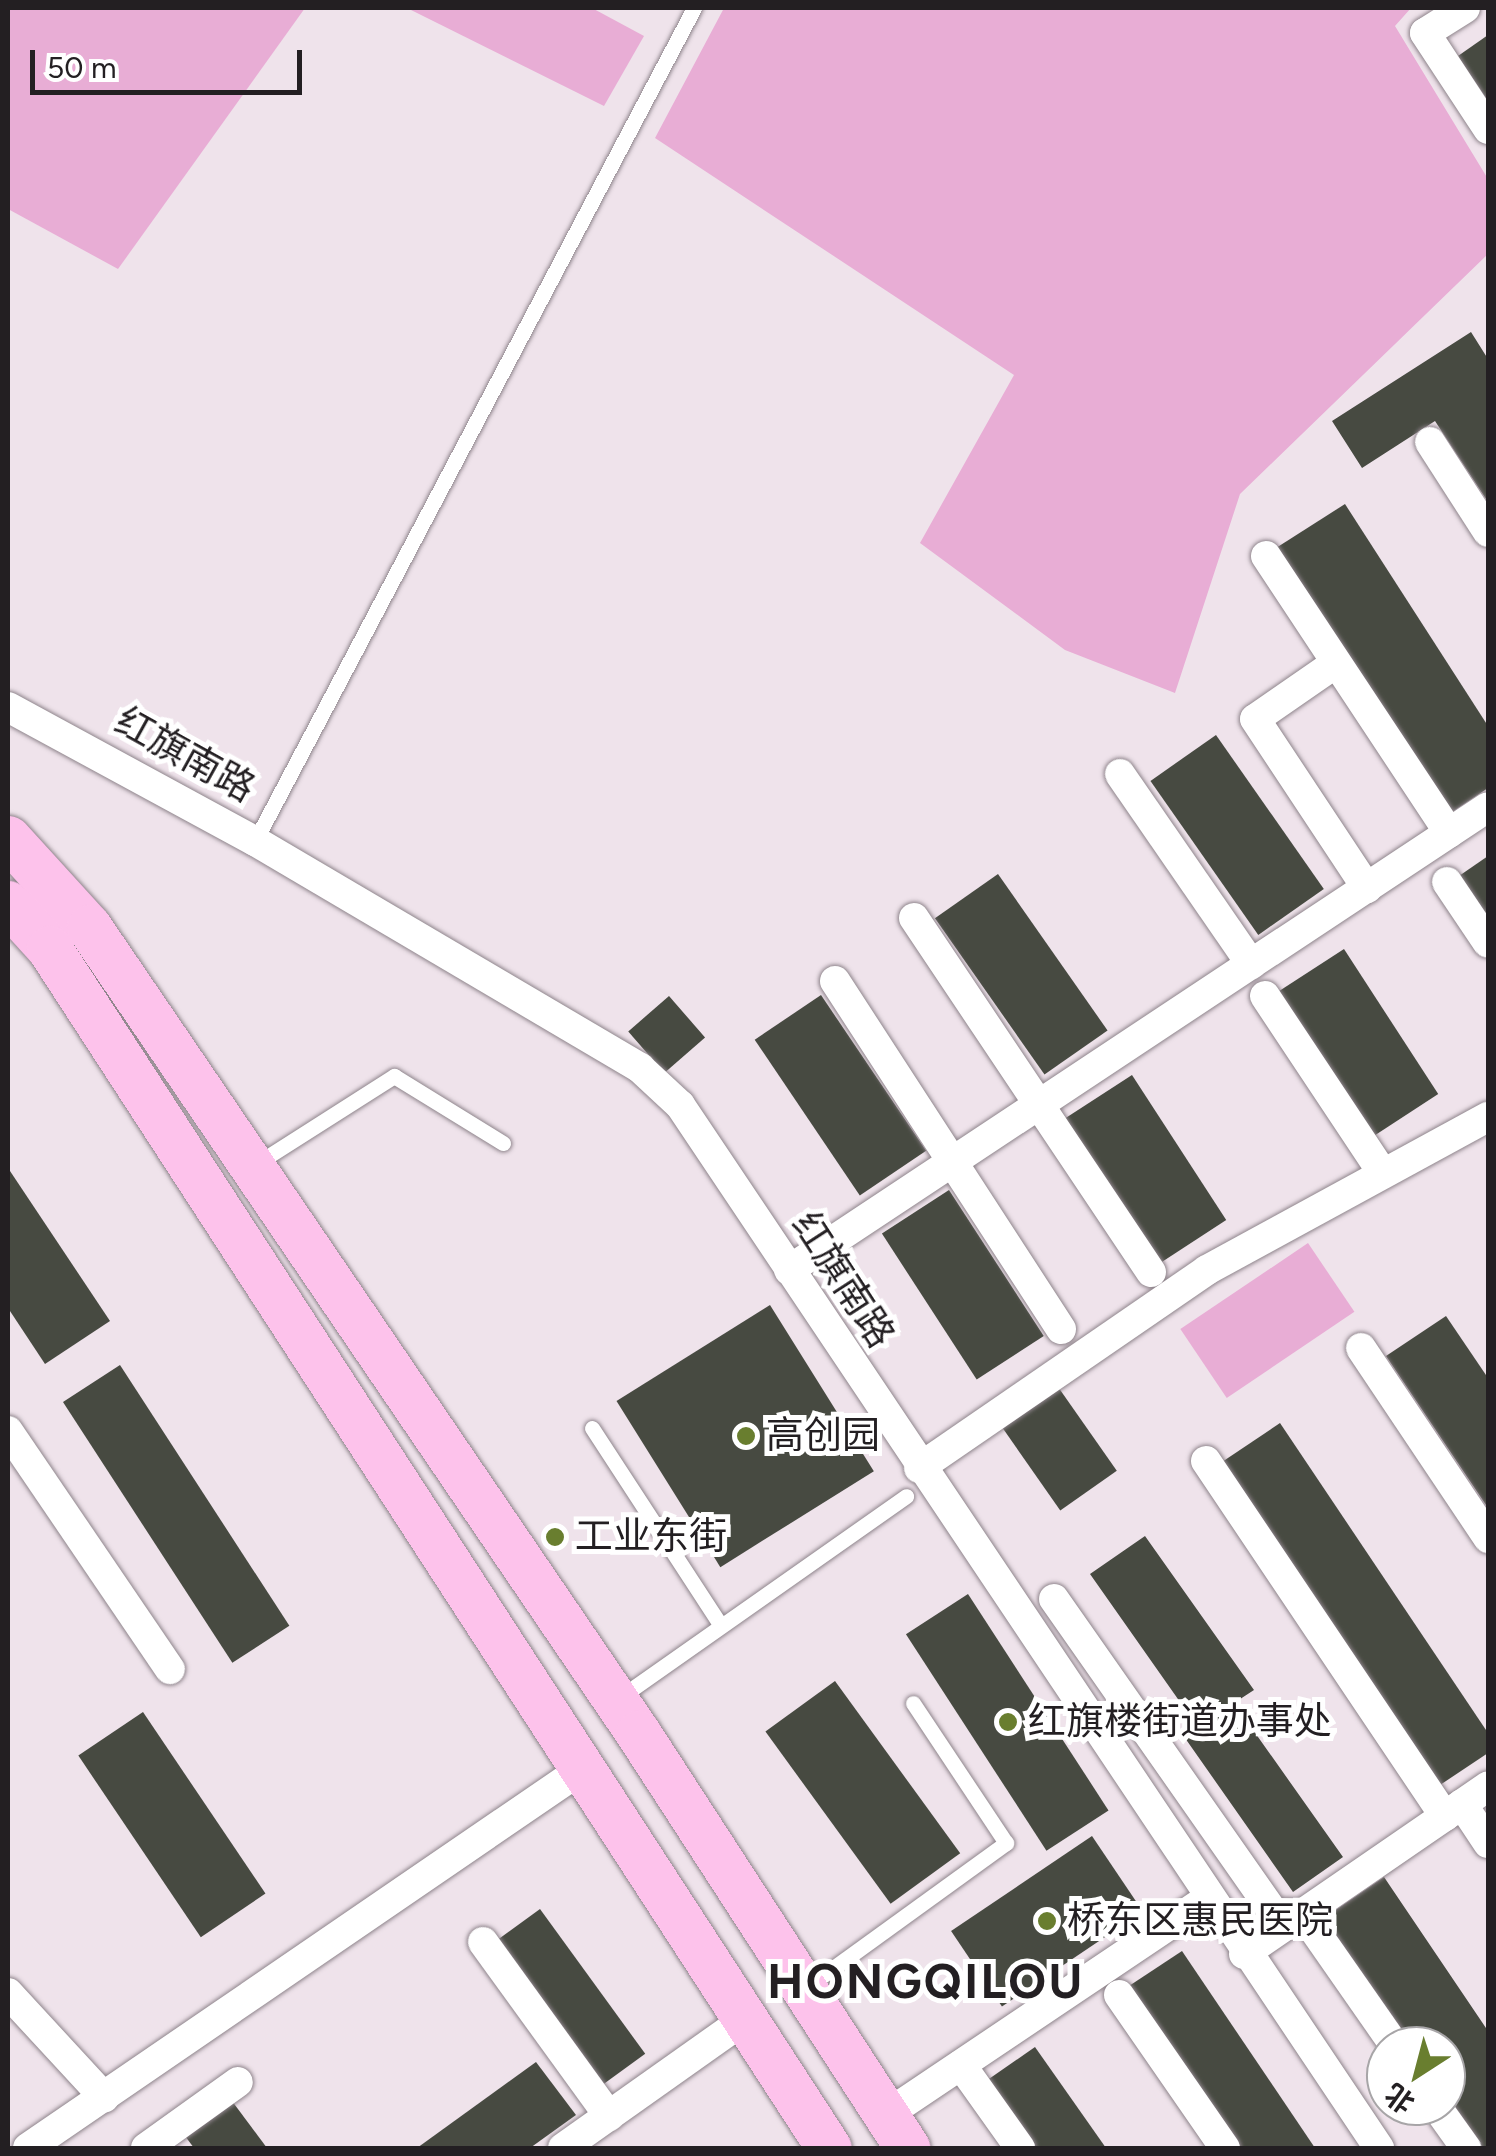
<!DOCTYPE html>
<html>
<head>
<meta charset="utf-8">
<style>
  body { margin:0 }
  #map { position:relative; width:1496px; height:2156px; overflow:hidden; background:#efe3eb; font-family:Figtree,"Noto Sans SC",sans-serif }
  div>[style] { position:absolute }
  .green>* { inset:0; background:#e8add5; transform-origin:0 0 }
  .building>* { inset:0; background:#474a41; transform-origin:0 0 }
  .roads { filter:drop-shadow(0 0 2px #8e848b) drop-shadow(0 0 2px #8e848b) }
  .lane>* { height:15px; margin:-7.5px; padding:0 7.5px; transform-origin:7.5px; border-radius:7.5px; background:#fff }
  .street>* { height:30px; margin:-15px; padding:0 15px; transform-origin:15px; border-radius:15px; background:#fff }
  .primary>* { height:45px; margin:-22.5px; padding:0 22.5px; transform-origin:22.5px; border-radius:22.5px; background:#fdc2eb }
  .dots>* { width:28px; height:28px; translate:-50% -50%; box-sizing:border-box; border:5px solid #fff; border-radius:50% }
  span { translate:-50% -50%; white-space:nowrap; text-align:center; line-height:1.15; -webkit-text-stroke:10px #fff; paint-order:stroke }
  .street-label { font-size:38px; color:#231f22 }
  .poi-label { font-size:38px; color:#231f22 }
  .left { translate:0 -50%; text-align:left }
  .district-label { font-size:48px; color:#231f22; font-weight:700; letter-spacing:2.5px }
  .frame { position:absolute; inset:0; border:10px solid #231f22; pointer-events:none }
  .north { position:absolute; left:1366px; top:2026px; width:100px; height:100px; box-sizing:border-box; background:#fff; border:2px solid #a7a5a7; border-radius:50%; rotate:216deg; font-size:28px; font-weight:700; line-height:40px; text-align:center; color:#231f22 }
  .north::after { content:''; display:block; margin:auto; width:35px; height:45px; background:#697e2f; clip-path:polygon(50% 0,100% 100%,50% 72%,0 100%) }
  .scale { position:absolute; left:30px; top:50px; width:272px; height:45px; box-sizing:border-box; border:5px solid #231f22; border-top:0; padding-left:12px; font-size:30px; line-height:35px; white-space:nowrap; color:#231f22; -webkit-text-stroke:8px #fff; paint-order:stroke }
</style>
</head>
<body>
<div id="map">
  <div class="green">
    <div style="clip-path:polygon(8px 8px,305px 8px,118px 269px,8px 209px)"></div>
    <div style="clip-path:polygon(407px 8px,592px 8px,644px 36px,604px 106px)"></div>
    <div style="clip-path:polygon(724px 8px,1411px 8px,1395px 26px,1488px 179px,1488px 254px,1240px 494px,1175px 693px,1065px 650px,920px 543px,1014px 375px,655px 138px)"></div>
    <div style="left:1308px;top:1243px;width:83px;height:154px;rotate:56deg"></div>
  </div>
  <div class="building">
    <div style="clip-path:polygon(1488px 35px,1488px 101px,1458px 56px)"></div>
    <div style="clip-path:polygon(1471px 332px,1488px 359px,1488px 502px,1435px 421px,1362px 468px,1332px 421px)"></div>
    <div style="clip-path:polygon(1345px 504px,1488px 726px,1488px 788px,1449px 814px,1276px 548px)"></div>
    <div style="left:1216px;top:735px;width:188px;height:80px;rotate:55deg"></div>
    <div style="clip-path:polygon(1488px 856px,1488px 920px,1459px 876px)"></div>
    <div style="left:998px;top:874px;width:191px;height:77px;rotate:55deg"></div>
    <div style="left:1344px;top:949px;width:173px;height:80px;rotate:57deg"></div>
    <div style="left:821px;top:995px;width:188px;height:80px;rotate:56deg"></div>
    <div style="left:669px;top:996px;width:55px;height:54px;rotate:49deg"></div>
    <div style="left:1132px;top:1075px;width:173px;height:80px;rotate:57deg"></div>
    <div style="clip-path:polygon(8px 1168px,110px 1321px,45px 1364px,8px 1308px)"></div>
    <div style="left:949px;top:1190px;width:174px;height:80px;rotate:57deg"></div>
    <div style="left:770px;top:1305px;width:196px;height:181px;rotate:58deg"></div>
    <div style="clip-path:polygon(1446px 1316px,1488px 1378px,1488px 1508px,1386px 1356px)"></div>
    <div style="left:120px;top:1365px;width:311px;height:68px;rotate:57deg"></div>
    <div style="left:1056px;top:1384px;width:106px;height:69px;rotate:55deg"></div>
    <div style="clip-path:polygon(1280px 1423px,1488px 1733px,1488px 1753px,1437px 1787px,1219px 1464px)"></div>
    <div style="clip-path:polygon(1145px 1536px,1254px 1690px,1234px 1703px,1343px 1857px,1293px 1892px,1185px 1738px,1199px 1729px,1090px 1574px)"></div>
    <div style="left:968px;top:1594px;width:258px;height:74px;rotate:57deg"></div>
    <div style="left:835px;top:1681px;width:213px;height:86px;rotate:54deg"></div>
    <div style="left:143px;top:1712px;width:219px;height:78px;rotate:56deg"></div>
    <div style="left:1092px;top:1836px;width:91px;height:170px;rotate:56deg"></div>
    <div style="clip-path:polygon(1384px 1877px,1488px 2031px,1488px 2148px,1480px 2148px,1446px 2098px,1446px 2046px,1411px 2046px,1324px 1918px)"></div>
    <div style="left:540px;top:1909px;width:179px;height:59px;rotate:54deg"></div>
    <div style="clip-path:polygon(1182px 1951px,1315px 2148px,1239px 2148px,1129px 1986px)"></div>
    <div style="clip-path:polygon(1035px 2047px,1106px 2148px,1033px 2148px,986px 2081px)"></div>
    <div style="clip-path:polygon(536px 2062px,576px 2115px,530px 2148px,417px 2148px)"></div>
    <div style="clip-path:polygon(229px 2097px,267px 2148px,194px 2148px,182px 2132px)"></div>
  </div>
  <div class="roads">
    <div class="lane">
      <div style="left:255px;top:841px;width:942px;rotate:-62.21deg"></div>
      <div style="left:256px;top:1164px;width:164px;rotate:-32.5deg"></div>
      <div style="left:394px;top:1076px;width:128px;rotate:31.6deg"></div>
      <div style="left:592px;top:1428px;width:236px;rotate:56.9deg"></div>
      <div style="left:619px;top:1698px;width:351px;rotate:-35.1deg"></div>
      <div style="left:807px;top:1987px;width:246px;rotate:-35.9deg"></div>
      <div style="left:1006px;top:1843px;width:168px;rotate:-123.6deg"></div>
    </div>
    <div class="street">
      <div style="left:1465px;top:8px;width:47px;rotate:148deg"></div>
      <div style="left:1425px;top:33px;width:115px;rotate:56.7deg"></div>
      <div style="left:1430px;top:442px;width:107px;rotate:57.2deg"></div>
      <div style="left:1266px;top:556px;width:332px;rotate:56.5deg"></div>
      <div style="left:1336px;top:663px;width:98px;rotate:145.3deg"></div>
      <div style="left:1255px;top:719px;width:203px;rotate:56.5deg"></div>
      <div style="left:8px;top:707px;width:281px;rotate:28.5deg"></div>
      <div style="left:255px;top:841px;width:447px;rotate:30.5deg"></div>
      <div style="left:640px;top:1068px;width:54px;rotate:42.8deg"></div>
      <div style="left:680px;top:1105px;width:1256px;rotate:56.17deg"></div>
      <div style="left:1120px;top:774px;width:231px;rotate:55.4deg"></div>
      <div style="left:1447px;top:882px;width:73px;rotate:56.1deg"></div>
      <div style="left:914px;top:918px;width:426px;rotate:56.2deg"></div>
      <div style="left:835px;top:981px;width:415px;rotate:57deg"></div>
      <div style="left:1265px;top:996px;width:211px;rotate:56.4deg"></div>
      <div style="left:789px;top:1270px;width:838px;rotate:-33.52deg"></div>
      <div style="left:1361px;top:1348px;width:229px;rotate:56.2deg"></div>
      <div style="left:8px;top:1431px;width:288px;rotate:55.8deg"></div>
      <div style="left:1206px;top:1461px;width:428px;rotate:56.1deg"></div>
      <div style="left:919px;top:1468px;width:349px;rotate:-34.5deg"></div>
      <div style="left:1207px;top:1270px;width:320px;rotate:-28.6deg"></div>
      <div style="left:1054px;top:1599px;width:383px;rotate:55deg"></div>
      <div style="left:1274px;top:1913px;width:29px;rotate:2deg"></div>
      <div style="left:1303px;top:1914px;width:161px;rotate:55.1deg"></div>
      <div style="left:1462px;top:1804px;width:47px;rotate:56.3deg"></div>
      <div style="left:483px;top:1942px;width:215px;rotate:54.1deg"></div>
      <div style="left:1244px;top:1954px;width:296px;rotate:-34.5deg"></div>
      <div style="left:8px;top:1993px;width:142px;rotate:47.3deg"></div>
      <div style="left:1119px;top:1995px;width:186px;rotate:55.3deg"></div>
      <div style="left:961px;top:2065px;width:102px;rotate:54.6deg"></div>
      <div style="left:1436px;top:2106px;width:52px;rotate:54.5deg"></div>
      <div style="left:886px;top:2115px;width:386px;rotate:-33.9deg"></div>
      <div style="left:28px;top:2148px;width:671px;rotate:-34.38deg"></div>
      <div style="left:146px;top:2148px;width:113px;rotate:-35.7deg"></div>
      <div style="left:563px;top:2148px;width:223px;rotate:-35.3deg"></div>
    </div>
    <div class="primary">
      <div style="left:8px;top:838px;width:120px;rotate:47.7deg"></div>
      <div style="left:89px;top:927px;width:975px;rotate:55.74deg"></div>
      <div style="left:638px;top:1733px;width:495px;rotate:57deg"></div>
      <div style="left:8px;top:903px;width:61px;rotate:47.7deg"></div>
      <div style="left:49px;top:948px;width:1431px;rotate:56.98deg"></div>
    </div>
  </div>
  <div class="dots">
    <div style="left:746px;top:1436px;background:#697e2f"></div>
    <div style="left:555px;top:1537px;background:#697e2f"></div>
    <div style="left:1008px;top:1722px;background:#697e2f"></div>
    <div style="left:1047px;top:1921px;background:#697e2f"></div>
  </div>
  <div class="street-label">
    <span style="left:185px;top:755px;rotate:29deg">红旗南路</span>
    <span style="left:843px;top:1280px;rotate:57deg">红旗南路</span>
  </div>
  <div class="poi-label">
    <span class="left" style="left:766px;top:1436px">高创园</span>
    <span class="left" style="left:575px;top:1537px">工业东街</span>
    <span class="left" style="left:1028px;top:1722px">红旗楼街道办事处</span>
    <span class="left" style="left:1067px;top:1921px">桥东区惠民医院</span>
  </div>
  <div class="district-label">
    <span style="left:926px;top:1982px">HONGQILOU</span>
  </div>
  <div class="frame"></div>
  <div class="north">北</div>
  <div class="scale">50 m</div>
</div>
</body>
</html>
